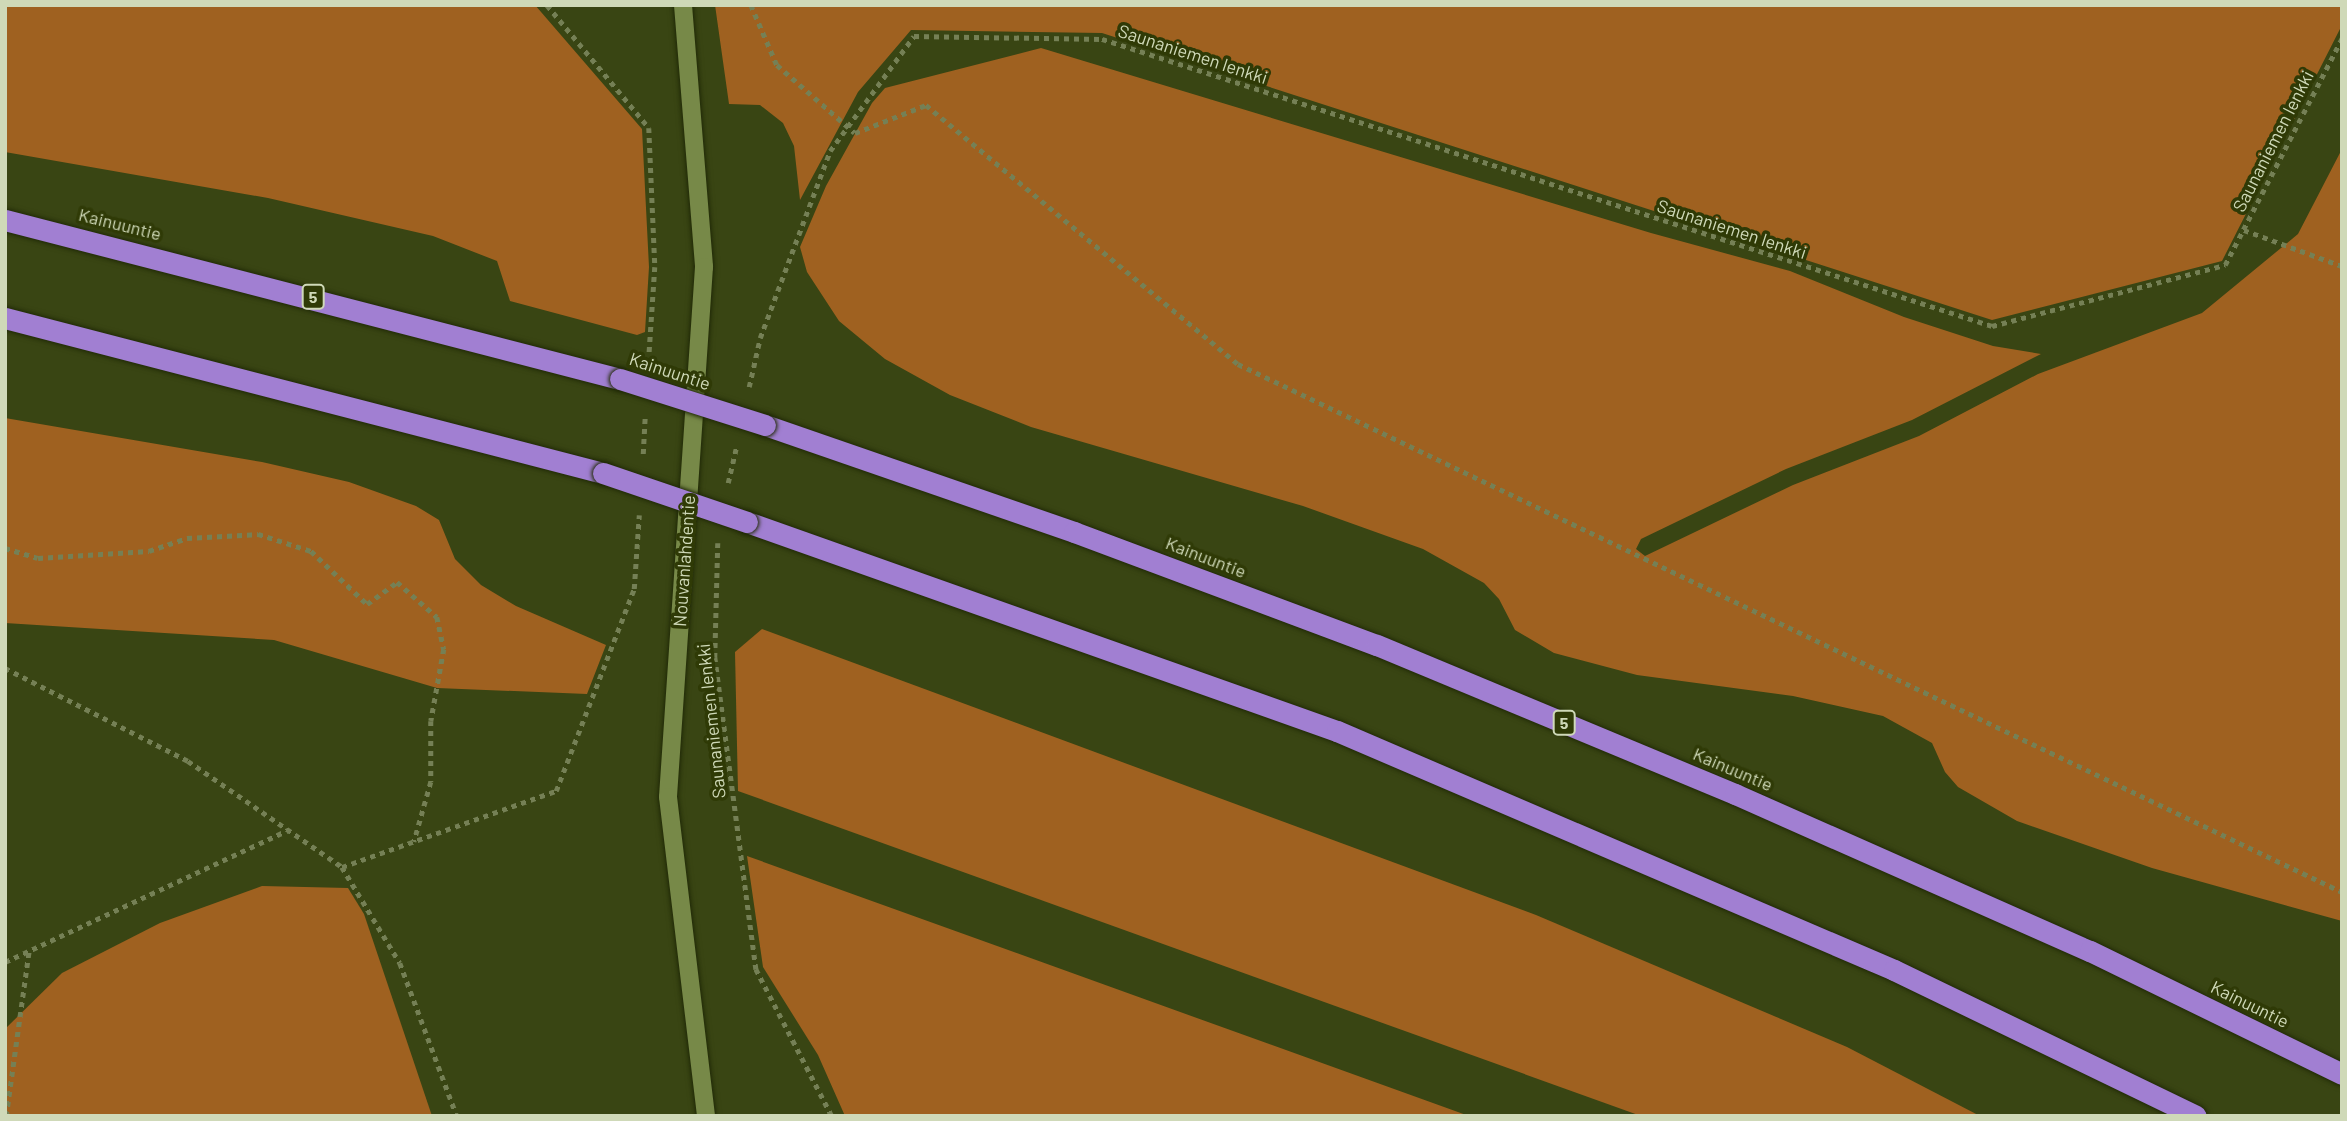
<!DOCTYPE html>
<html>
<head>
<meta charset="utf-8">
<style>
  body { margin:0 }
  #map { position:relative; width:2347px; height:1121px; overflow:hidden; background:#394513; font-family:Barlow,sans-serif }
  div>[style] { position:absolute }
  .forest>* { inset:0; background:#9f6120 }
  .path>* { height:4.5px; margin-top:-2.25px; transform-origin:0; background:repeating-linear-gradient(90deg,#758055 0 5px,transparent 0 10px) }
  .roads { filter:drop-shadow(0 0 2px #212a07) drop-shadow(0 0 2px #212a07) }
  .minor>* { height:18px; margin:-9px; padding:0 9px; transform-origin:9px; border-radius:9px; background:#778948 }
  .highway>* { height:21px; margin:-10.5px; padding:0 10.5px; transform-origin:10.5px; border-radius:10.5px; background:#a17fd2 }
  .bridges { filter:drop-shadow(0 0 2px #212a07) drop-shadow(0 0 2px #212a07) }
  .highway-bridge>* { height:21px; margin:-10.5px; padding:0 10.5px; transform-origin:10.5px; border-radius:10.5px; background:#a17fd2 }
  span { translate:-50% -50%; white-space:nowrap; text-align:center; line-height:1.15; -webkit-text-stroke:7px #2f3a06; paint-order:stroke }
  .shield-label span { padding:2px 5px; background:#2f3a06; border:2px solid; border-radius:5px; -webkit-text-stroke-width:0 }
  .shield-label { font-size:16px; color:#cfd9b8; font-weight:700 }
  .street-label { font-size:18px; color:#cfd9b8 }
  .frame { position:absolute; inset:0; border:7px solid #cfd9b8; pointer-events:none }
</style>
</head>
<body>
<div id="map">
  <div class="forest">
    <div style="clip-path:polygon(5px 5px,535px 5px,642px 129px,649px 267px,645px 332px,637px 335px,510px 301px,497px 261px,433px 236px,268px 198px,5px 152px)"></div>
    <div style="clip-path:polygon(715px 5px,2342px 5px,2342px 25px,2222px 261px,1992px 320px,1102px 33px,911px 30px,858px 92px,800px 200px,794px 146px,783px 123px,760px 105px,729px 104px)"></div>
    <div style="clip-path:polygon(1041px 48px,1651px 233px,1790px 271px,1904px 317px,1993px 346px,2041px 354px,1912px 420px,1786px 469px,1641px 539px,1636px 549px,1645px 556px,1793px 485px,1919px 436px,2038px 374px,2202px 313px,2298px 234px,2342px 149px,2342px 921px,2152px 868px,2017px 821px,1958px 787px,1945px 772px,1932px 743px,1883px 716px,1793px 696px,1637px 675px,1554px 653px,1515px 630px,1499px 599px,1484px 583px,1423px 549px,1303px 506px,1031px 427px,950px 395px,885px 359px,839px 321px,807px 272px,800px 247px,826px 186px,872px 103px,885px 88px)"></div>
    <div style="clip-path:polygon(5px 418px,262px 462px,349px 482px,416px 506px,439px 520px,455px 559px,481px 585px,516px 606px,606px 645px,587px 694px,437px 688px,274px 640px,5px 623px)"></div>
    <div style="clip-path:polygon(762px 629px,1536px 915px,1847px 1047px,1980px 1116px,1641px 1116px,738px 791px,735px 652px)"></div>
    <div style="clip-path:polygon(747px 856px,1469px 1116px,845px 1116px,818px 1055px,763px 967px)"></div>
    <div style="clip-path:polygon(262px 886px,348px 888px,364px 914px,432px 1116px,5px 1116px,5px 1029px,62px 973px,160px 923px)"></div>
  </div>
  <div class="path">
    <div style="left:547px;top:5px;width:160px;rotate:50.3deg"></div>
    <div style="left:649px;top:128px;width:139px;rotate:87.5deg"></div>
    <div style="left:655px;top:267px;width:90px;rotate:93.8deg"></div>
    <div style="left:751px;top:5px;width:65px;rotate:66.6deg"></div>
    <div style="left:777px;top:65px;width:103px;rotate:41.1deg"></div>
    <div style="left:855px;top:133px;width:76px;rotate:-21.5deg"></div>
    <div style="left:926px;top:105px;width:405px;rotate:39.7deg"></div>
    <div style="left:1238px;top:364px;width:1224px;rotate:25.56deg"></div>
    <div style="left:2244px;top:230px;width:104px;rotate:20.2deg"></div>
    <div style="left:749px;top:387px;width:50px;rotate:-77.3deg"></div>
    <div style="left:760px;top:338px;width:200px;rotate:-69.5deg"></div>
    <div style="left:830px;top:151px;width:142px;rotate:-53.9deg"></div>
    <div style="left:914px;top:36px;width:188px;rotate:0.9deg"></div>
    <div style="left:1102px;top:39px;width:935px;rotate:17.87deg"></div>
    <div style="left:1992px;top:326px;width:241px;rotate:-14.7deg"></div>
    <div style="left:2225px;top:265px;width:255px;rotate:-62.7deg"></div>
    <div style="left:643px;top:454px;width:36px;rotate:-87deg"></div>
    <div style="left:728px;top:483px;width:37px;rotate:-77deg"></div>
    <div style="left:718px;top:543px;width:114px;rotate:91.5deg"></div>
    <div style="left:715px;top:657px;width:315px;rotate:82.5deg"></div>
    <div style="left:756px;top:969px;width:165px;rotate:62.7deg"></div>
    <div style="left:5px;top:548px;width:34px;rotate:17deg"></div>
    <div style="left:38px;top:558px;width:111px;rotate:-3.6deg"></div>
    <div style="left:149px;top:551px;width:40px;rotate:-18.9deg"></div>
    <div style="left:187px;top:538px;width:71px;rotate:-3.2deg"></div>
    <div style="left:258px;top:534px;width:56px;rotate:17.8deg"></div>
    <div style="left:311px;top:551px;width:77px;rotate:43.4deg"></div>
    <div style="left:367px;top:604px;width:37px;rotate:-36deg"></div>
    <div style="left:397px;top:582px;width:53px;rotate:41.2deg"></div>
    <div style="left:437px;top:617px;width:33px;rotate:78deg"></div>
    <div style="left:444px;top:649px;width:73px;rotate:100.2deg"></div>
    <div style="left:431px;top:721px;width:61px;rotate:90deg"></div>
    <div style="left:431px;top:782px;width:62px;rotate:105.8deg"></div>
    <div style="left:5px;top:668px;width:205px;rotate:26.9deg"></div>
    <div style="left:188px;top:761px;width:187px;rotate:34.5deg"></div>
    <div style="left:342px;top:867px;width:112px;rotate:58.9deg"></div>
    <div style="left:400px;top:963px;width:163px;rotate:69.6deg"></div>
    <div style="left:342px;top:867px;width:227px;rotate:-19.6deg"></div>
    <div style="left:556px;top:791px;width:217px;rotate:-68.9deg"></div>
    <div style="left:634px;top:589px;width:74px;rotate:-86.1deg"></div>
    <div style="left:5px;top:962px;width:312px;rotate:-25deg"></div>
    <div style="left:6px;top:1116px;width:168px;rotate:-82.1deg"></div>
  </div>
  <div class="roads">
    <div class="minor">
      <div style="left:683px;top:5px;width:263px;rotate:85.4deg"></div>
      <div style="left:704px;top:267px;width:531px;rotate:93.89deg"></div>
      <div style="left:668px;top:797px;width:321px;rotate:83.2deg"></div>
    </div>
    <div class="highway">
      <div style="left:5px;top:220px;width:635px;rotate:14.5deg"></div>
      <div style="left:5px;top:318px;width:618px;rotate:14.53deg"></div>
      <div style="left:765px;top:425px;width:327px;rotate:19.1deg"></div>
      <div style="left:1074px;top:532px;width:323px;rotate:20.5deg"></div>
      <div style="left:1377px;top:645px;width:388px;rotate:22.6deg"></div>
      <div style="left:1735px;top:794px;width:388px;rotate:23.9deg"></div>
      <div style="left:2090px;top:951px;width:280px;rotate:26deg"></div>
      <div style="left:747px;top:522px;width:626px;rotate:19.51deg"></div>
      <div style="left:1337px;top:731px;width:606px;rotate:23.22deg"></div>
      <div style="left:1894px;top:970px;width:335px;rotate:25.8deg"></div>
    </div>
  </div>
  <div class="bridges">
    <div class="highway-bridge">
      <div style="left:620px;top:379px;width:152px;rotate:17.6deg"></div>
      <div style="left:603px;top:473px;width:152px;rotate:18.8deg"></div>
    </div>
  </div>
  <div class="shield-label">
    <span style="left:313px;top:297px">5</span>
    <span style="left:1564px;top:723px">5</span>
  </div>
  <div class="street-label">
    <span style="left:1193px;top:54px;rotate:18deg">Saunaniemen lenkki</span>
    <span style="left:2273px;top:141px;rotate:-63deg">Saunaniemen lenkki</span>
    <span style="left:120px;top:224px;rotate:14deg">Kainuuntie</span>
    <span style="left:1732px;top:229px;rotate:18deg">Saunaniemen lenkki</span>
    <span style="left:670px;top:371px;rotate:18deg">Kainuuntie</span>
    <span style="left:1206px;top:557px;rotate:21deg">Kainuuntie</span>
    <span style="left:684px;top:561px;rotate:-86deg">Nouvanlahdentie</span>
    <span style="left:711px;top:721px;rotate:-96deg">Saunaniemen lenkki</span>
    <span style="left:1733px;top:769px;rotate:23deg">Kainuuntie</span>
    <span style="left:2250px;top:1004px;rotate:26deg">Kainuuntie</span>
  </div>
  <div class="frame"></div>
</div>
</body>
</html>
